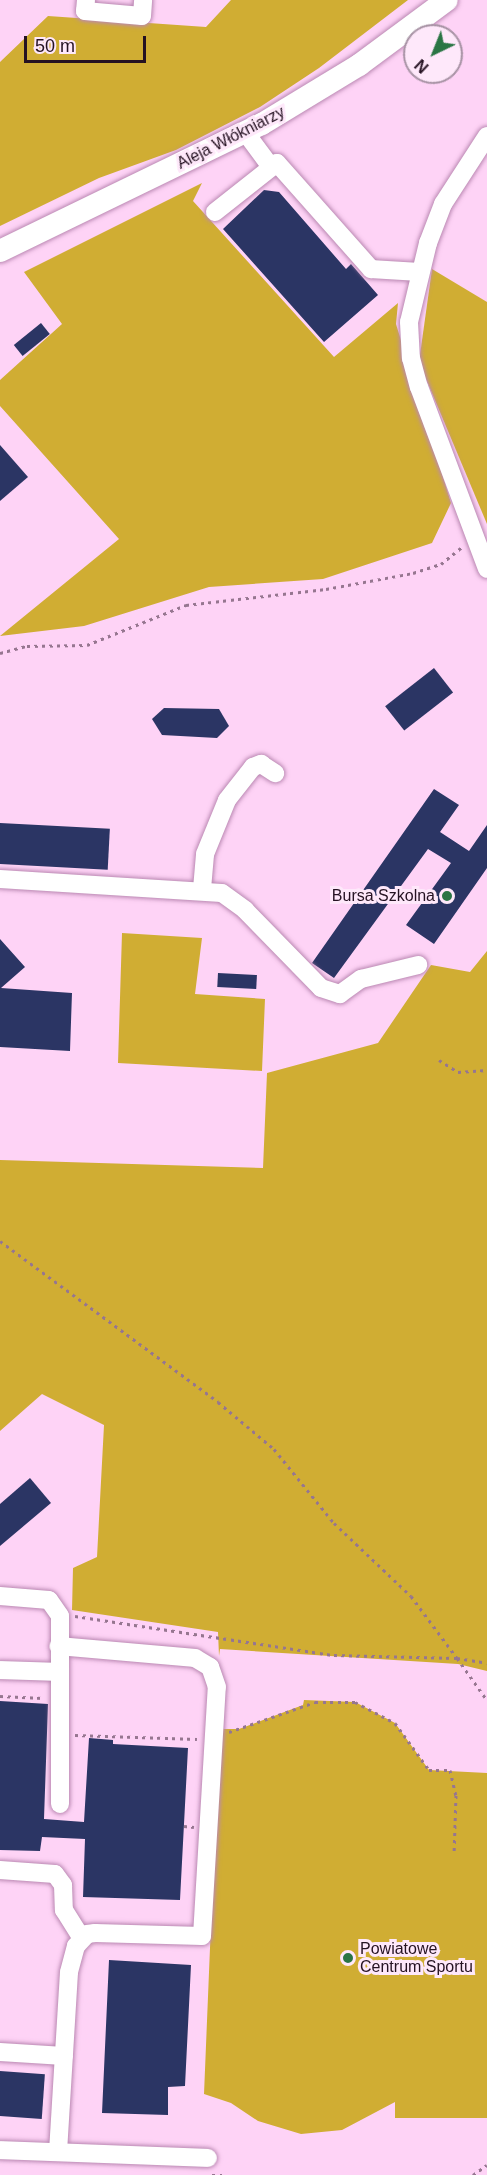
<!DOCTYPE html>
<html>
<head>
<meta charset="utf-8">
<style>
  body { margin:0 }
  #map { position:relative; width:487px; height:2175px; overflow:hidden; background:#fed3f6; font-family:Helvetica,sans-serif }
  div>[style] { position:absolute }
  .green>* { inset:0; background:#d0ad33 }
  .building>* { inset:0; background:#2b3564; transform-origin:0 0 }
  .path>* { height:3px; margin-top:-1.5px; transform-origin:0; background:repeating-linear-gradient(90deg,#967690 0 3px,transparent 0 7.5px) }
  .roads { filter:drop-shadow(0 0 2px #ba88b2) drop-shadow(0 0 2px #ba88b2) }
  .minor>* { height:18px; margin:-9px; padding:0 9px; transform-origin:9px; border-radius:9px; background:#fff }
  .major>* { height:22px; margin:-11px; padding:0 11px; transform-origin:11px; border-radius:11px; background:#fff }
  .dots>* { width:16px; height:16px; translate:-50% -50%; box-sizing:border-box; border:3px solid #fee8fa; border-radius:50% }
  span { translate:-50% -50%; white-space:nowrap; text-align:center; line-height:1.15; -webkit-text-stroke:6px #fee8fa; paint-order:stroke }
  .street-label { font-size:16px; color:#251222 }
  .poi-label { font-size:16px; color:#251222 }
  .right { translate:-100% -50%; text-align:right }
  .left { translate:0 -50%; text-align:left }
  .north { position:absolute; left:403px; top:24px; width:60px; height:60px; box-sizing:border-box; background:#fee8fa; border:2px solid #a792a4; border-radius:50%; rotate:223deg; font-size:16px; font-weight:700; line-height:24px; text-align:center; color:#251222 }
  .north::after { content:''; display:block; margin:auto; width:21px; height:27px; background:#2a7544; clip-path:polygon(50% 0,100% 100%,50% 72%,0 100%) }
  .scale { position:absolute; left:24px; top:36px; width:122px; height:27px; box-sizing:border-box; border:3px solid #251222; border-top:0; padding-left:8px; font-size:18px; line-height:21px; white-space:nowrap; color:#251222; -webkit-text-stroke:4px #fee8fa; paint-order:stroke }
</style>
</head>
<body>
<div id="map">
  <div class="green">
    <div style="clip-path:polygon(231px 0,408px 0,319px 68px,260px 107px,176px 150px,99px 178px,0 226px,0 62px,48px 16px,206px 27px)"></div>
    <div style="clip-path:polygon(202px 183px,193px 201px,334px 357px,398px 303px,396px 324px,451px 503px,432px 543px,323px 579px,209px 587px,84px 626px,0 636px,119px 539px,0 406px,0 380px,62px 324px,24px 272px)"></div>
    <div style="clip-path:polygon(432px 269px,487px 302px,487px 524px,419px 362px)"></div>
    <div style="clip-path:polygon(122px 933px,202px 938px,195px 994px,265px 999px,262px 1071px,118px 1063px)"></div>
    <div style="clip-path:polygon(487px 951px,487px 1671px,458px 1664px,220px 1649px,219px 1656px,218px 1632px,72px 1610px,73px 1568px,97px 1557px,104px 1425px,42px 1394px,0 1431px,0 1160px,263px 1168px,267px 1073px,378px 1043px,431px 965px,470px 972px)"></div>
    <div style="clip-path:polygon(304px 1700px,355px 1702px,395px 1723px,429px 1770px,487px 1773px,487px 2118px,395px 2118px,395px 2102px,342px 2130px,301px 2134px,258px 2121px,231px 2103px,204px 2094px,219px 1729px,239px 1729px,303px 1705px)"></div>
  </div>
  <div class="building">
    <div style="clip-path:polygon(264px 190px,279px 192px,346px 269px,351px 264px,378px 295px,324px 342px,223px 229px)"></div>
    <div style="left:41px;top:323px;width:14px;height:35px;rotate:51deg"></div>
    <div style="clip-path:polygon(0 445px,28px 477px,0 501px)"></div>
    <div style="left:434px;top:668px;width:31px;height:62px;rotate:52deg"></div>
    <div style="clip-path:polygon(164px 708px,219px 709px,229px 726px,217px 738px,162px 735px,152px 719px)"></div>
    <div style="clip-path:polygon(434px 789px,459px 805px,440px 832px,469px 851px,487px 825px,487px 868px,434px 944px,406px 925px,451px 863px,428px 849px,334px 978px,312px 963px)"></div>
    <div style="left:0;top:823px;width:110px;height:41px;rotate:3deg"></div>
    <div style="clip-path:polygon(0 939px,25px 967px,1px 988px,72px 993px,70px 1051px,0 1047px)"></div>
    <div style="left:218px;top:973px;width:39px;height:14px;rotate:3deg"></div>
    <div style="clip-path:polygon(30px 1478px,51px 1503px,0 1546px,0 1504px)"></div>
    <div style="clip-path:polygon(0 1701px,48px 1704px,44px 1819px,84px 1822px,89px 1738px,113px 1740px,113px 1744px,188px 1748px,180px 1900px,83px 1897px,85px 1839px,42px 1837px,40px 1851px,0 1850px)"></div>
    <div style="clip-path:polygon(109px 1960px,191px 1965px,185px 2086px,168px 2087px,168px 2115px,102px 2113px)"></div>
    <div style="left:0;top:2071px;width:45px;height:45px;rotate:4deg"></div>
  </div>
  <div class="path">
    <div style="left:0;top:653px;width:28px;rotate:-15deg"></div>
    <div style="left:27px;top:646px;width:60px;rotate:-1deg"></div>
    <div style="left:87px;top:645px;width:107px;rotate:-22deg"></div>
    <div style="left:186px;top:605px;width:141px;rotate:-6.5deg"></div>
    <div style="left:326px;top:589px;width:88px;rotate:-10.4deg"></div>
    <div style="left:413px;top:573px;width:29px;rotate:-18deg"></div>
    <div style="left:441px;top:564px;width:27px;rotate:-39deg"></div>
    <div style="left:439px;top:1060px;width:22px;rotate:32deg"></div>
    <div style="left:458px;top:1072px;width:29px;rotate:-4deg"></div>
    <div style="left:0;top:1241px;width:271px;rotate:36.4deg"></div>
    <div style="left:218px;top:1402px;width:73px;rotate:40deg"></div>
    <div style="left:274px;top:1449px;width:95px;rotate:51deg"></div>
    <div style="left:334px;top:1523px;width:106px;rotate:43.5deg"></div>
    <div style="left:411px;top:1596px;width:77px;rotate:53.4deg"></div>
    <div style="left:457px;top:1658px;width:30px;rotate:9deg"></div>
    <div style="left:75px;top:1616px;width:262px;rotate:8.6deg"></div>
    <div style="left:334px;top:1655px;width:123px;rotate:1.4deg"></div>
    <div style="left:457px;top:1658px;width:52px;rotate:54.5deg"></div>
    <div style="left:0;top:1696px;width:43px;rotate:2.7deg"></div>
    <div style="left:229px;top:1732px;width:91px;rotate:-19.2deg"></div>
    <div style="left:315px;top:1702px;width:40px"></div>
    <div style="left:355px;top:1702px;width:45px;rotate:27.7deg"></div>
    <div style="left:395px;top:1723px;width:58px;rotate:54.1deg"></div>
    <div style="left:429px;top:1770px;width:21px"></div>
    <div style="left:450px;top:1770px;width:26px;rotate:77deg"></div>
    <div style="left:456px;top:1795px;width:59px;rotate:91.9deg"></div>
    <div style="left:75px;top:1735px;width:122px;rotate:1.9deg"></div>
    <div style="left:184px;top:1826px;width:10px;rotate:6deg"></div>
    <div style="left:212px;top:2175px;width:10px"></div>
    <div style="left:473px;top:2175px;width:17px;rotate:-36deg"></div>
  </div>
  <div class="roads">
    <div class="minor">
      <div style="left:86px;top:0;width:11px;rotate:95deg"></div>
      <div style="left:85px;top:11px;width:57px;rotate:5deg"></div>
      <div style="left:142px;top:16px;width:16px;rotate:-86deg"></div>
      <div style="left:245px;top:132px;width:44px;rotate:53.4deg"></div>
      <div style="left:487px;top:136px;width:81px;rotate:122.9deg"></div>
      <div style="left:443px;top:204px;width:42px;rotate:111deg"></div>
      <div style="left:428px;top:243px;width:81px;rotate:103.5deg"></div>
      <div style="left:409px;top:322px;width:36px;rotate:87deg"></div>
      <div style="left:411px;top:358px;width:30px;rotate:75deg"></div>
      <div style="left:419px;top:387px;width:194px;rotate:69.5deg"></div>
      <div style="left:215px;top:212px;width:79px;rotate:-38.3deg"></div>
      <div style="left:277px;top:163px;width:142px;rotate:48.4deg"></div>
      <div style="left:371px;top:269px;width:48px;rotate:3.6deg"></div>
      <div style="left:0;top:879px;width:222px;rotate:3.6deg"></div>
      <div style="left:222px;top:893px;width:29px;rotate:36deg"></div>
      <div style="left:245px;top:910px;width:109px;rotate:45.7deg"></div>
      <div style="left:321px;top:988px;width:20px;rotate:18deg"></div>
      <div style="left:340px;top:994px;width:26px;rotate:-36deg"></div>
      <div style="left:361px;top:979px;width:59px;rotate:-13.8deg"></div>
      <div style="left:202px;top:889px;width:35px;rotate:-85deg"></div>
      <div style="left:205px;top:854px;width:58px;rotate:-67.8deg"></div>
      <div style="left:227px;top:800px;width:42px;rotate:-51.8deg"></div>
      <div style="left:253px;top:767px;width:9px;rotate:-21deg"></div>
      <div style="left:261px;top:764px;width:17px;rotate:33deg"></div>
      <div style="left:0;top:1596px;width:49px;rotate:4.7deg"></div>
      <div style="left:49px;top:1600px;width:19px;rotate:55deg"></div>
      <div style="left:60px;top:1616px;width:188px;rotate:90deg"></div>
      <div style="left:0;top:1670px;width:60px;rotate:1.9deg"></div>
      <div style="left:0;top:1870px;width:55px;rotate:4.2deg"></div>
      <div style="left:55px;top:1874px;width:14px;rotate:54deg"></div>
      <div style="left:63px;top:1885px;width:25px;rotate:88deg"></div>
      <div style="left:64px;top:1910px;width:34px;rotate:58deg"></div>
      <div style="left:0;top:2052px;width:64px;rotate:3.6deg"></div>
      <div style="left:0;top:2150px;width:208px;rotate:2.2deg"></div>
      <div style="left:58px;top:2152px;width:180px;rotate:-86.5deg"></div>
      <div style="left:69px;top:1972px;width:27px;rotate:-75deg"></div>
      <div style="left:76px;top:1946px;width:16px;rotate:-47deg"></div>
      <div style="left:87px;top:1934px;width:8px;rotate:-7deg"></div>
      <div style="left:95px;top:1933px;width:107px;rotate:1.6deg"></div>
      <div style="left:202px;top:1936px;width:249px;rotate:-86.6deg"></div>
      <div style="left:217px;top:1687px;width:21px;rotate:-109deg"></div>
      <div style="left:210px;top:1667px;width:17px;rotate:-149deg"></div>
      <div style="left:195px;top:1658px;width:137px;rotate:-175deg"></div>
    </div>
    <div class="major">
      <div style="left:0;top:251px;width:291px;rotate:-25.9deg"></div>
      <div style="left:262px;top:124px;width:114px;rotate:-31.3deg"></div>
      <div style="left:359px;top:65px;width:109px;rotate:-36.5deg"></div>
    </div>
  </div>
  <div class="dots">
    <div style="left:447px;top:896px;background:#2a7544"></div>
    <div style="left:348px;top:1958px;background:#2a7544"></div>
  </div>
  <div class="street-label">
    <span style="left:231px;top:138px;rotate:-27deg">Aleja Włókniarzy</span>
  </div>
  <div class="poi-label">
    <span class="right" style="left:435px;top:896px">Bursa Szkolna</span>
    <span class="left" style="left:360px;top:1958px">Powiatowe<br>Centrum Sportu</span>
  </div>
  <div class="north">N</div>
  <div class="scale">50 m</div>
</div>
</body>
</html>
